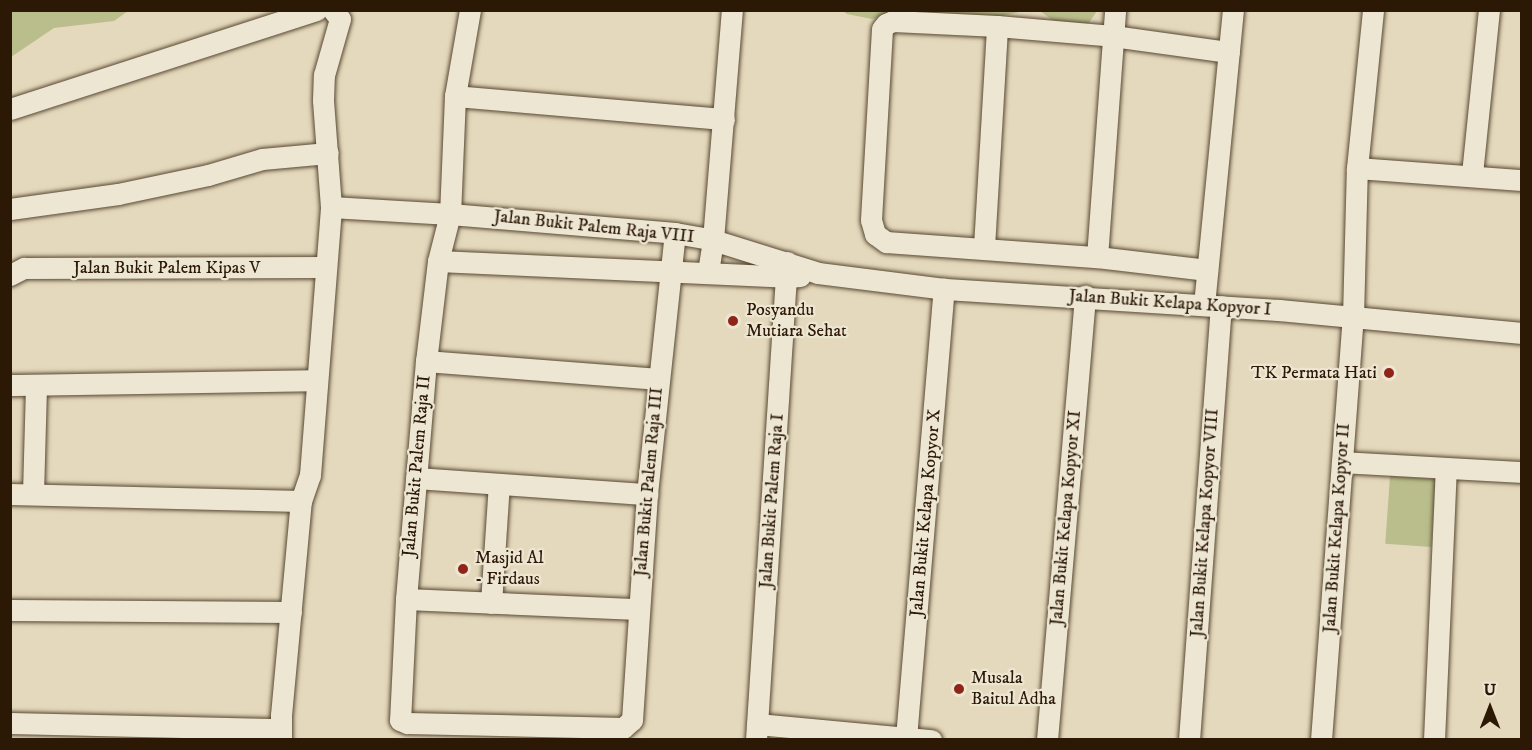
<!DOCTYPE html>
<html>
<head>
<meta charset="utf-8">
<style>
  body { margin:0 }
  #map { position:relative; width:1532px; height:750px; overflow:hidden; background:#e4d9bc; font-family:"IM FELL DW Pica",serif }
  div>[style] { position:absolute }
  .green>* { inset:0; background:#babe8c; transform-origin:0 0 }
  .roads { filter:drop-shadow(0 0 2px #594833) drop-shadow(0 0 2px #594833) }
  .minor>* { height:21px; margin:-10.5px; padding:0 10.5px; transform-origin:10.5px; border-radius:10.5px; background:#ede6d3 }
  .dots>* { width:16px; height:16px; translate:-50% -50%; box-sizing:border-box; border:3px solid #ede6d3; border-radius:50% }
  span { translate:-50% -50%; white-space:nowrap; text-align:center; line-height:1.15; -webkit-text-stroke:4.5px #ede6d3; paint-order:stroke }
  .street-label { font-size:18px; color:#2b1805 }
  .poi-label { font-size:18px; color:#2b1805 }
  .left { translate:0 -50%; text-align:left }
  .right { translate:-100% -50%; text-align:right }
  .frame { position:absolute; inset:0; border:12px solid #2b1805; pointer-events:none }
  .north { position:absolute; left:1460px; top:678px; width:60px; height:60px; -webkit-text-stroke:4px #ede6d3; paint-order:stroke; rotate:0deg; font-size:16px; font-weight:700; line-height:24px; text-align:center; color:#2b1805 }
  .north::after { content:''; display:block; margin:auto; width:21px; height:27px; background:#2b1805; clip-path:polygon(50% 0,100% 100%,50% 72%,0 100%) }
</style>
</head>
<body>
<div id="map">
  <div class="green">
    <div style="clip-path:polygon(11px 10px,128px 10px,128px 11px,114px 21px,54px 28px,11px 57px)"></div>
    <div style="clip-path:polygon(843px 11px,1023px 11px,989px 19px,924px 12px,897px 12px,872px 19px,847px 14px)"></div>
    <div style="clip-path:polygon(1040px 11px,1097px 11px,1086px 27px,1059px 25px)"></div>
    <div style="left:1390px;top:476px;width:46px;height:68px;rotate:4deg"></div>
  </div>
  <div class="roads">
    <div class="minor">
      <div style="left:470px;top:10px;width:87px;rotate:99.9deg"></div>
      <div style="left:455px;top:96px;width:118px;rotate:92.4deg"></div>
      <div style="left:450px;top:214px;width:49px;rotate:104.3deg"></div>
      <div style="left:438px;top:261px;width:101px;rotate:96.8deg"></div>
      <div style="left:426px;top:361px;width:239px;rotate:94.8deg"></div>
      <div style="left:406px;top:599px;width:121px;rotate:92.8deg"></div>
      <div style="left:400px;top:720px;width:8px;rotate:23deg"></div>
      <div style="left:407px;top:723px;width:216px;rotate:1.3deg"></div>
      <div style="left:623px;top:728px;width:12px;rotate:-42deg"></div>
      <div style="left:632px;top:720px;width:226px;rotate:-86.2deg"></div>
      <div style="left:647px;top:494px;width:262px;rotate:-83.9deg"></div>
      <div style="left:997px;top:26px;width:116px;rotate:4.9deg"></div>
      <div style="left:1113px;top:36px;width:117px;rotate:7.9deg"></div>
      <div style="left:455px;top:96px;width:270px;rotate:4.9deg"></div>
      <div style="left:10px;top:109px;width:322px;rotate:-17.9deg"></div>
      <div style="left:1357px;top:168px;width:165px;rotate:4.2deg"></div>
      <div style="left:1472px;top:174px;width:165px;rotate:-84.1deg"></div>
      <div style="left:331px;top:207px;width:107px;rotate:-94.3deg"></div>
      <div style="left:323px;top:100px;width:25px;rotate:-88deg"></div>
      <div style="left:324px;top:75px;width:58px;rotate:-74.1deg"></div>
      <div style="left:340px;top:19px;width:11px;rotate:-128deg"></div>
      <div style="left:10px;top:209px;width:109px;rotate:-7.9deg"></div>
      <div style="left:118px;top:194px;width:92px;rotate:-11.9deg"></div>
      <div style="left:208px;top:175px;width:56px;rotate:-16.5deg"></div>
      <div style="left:262px;top:159px;width:66px;rotate:-5.2deg"></div>
      <div style="left:984px;top:247px;width:221px;rotate:-86.6deg"></div>
      <div style="left:997px;top:26px;width:104px;rotate:-177.2deg"></div>
      <div style="left:893px;top:21px;width:8px;rotate:157deg"></div>
      <div style="left:886px;top:24px;width:6px;rotate:129deg"></div>
      <div style="left:882px;top:29px;width:191px;rotate:93.3deg"></div>
      <div style="left:871px;top:220px;width:15px;rotate:74deg"></div>
      <div style="left:875px;top:234px;width:14px;rotate:36deg"></div>
      <div style="left:886px;top:242px;width:212px;rotate:4.1deg"></div>
      <div style="left:1097px;top:257px;width:111px;rotate:6.7deg"></div>
      <div style="left:1097px;top:257px;width:248px;rotate:-85.8deg"></div>
      <div style="left:438px;top:261px;width:349px;rotate:2.6deg"></div>
      <div style="left:787px;top:277px;width:13px;rotate:-4deg"></div>
      <div style="left:708px;top:272px;width:32px;rotate:-81deg"></div>
      <div style="left:713px;top:240px;width:231px;rotate:-85.3deg"></div>
      <div style="left:10px;top:275px;width:16px;rotate:-27deg"></div>
      <div style="left:24px;top:268px;width:302px;rotate:-0.2deg"></div>
      <div style="left:1204px;top:305px;width:296px;rotate:-84.4deg"></div>
      <div style="left:426px;top:361px;width:233px;rotate:4.4deg"></div>
      <div style="left:10px;top:385px;width:307px;rotate:-0.9deg"></div>
      <div style="left:1342px;top:462px;width:180px;rotate:3.2deg"></div>
      <div style="left:416px;top:478px;width:232px;rotate:4deg"></div>
      <div style="left:10px;top:494px;width:291px;rotate:1.4deg"></div>
      <div style="left:33px;top:494px;width:109px;rotate:-88.4deg"></div>
      <div style="left:406px;top:599px;width:232px;rotate:2.5deg"></div>
      <div style="left:491px;top:603px;width:119px;rotate:-86.2deg"></div>
      <div style="left:10px;top:610px;width:281px;rotate:0.4deg"></div>
      <div style="left:10px;top:723px;width:271px;rotate:1.3deg"></div>
      <div style="left:757px;top:724px;width:175px;rotate:5.3deg"></div>
      <div style="left:906px;top:738px;width:451px;rotate:-85.2deg"></div>
      <div style="left:281px;top:740px;width:25px;rotate:-90deg"></div>
      <div style="left:281px;top:715px;width:215px;rotate:-84.7deg"></div>
      <div style="left:301px;top:501px;width:28px;rotate:-71deg"></div>
      <div style="left:310px;top:475px;width:269px;rotate:-85.5deg"></div>
      <div style="left:331px;top:207px;width:119px;rotate:3.4deg"></div>
      <div style="left:450px;top:214px;width:226px;rotate:4.8deg"></div>
      <div style="left:675px;top:233px;width:39px;rotate:10deg"></div>
      <div style="left:713px;top:240px;width:110px;rotate:17.4deg"></div>
      <div style="left:818px;top:273px;width:127px;rotate:7.2deg"></div>
      <div style="left:944px;top:289px;width:336px;rotate:3.6deg"></div>
      <div style="left:1279px;top:310px;width:244px;rotate:5.4deg"></div>
      <div style="left:756px;top:740px;width:479px;rotate:-86.3deg"></div>
      <div style="left:1047px;top:740px;width:446px;rotate:-85.1deg"></div>
      <div style="left:1189px;top:740px;width:435px;rotate:-85.8deg"></div>
      <div style="left:1321px;top:740px;width:424px;rotate:-85.7deg"></div>
      <div style="left:1353px;top:317px;width:149px;rotate:-88.5deg"></div>
      <div style="left:1357px;top:168px;width:159px;rotate:-84.2deg"></div>
      <div style="left:1434px;top:740px;width:272px;rotate:-87.5deg"></div>
    </div>
  </div>
  <div class="dots">
    <div style="left:733px;top:321px;background:#8f2418"></div>
    <div style="left:1389px;top:373px;background:#8f2418"></div>
    <div style="left:463px;top:569px;background:#8f2418"></div>
    <div style="left:959px;top:689px;background:#8f2418"></div>
  </div>
  <div class="street-label">
    <span style="left:594px;top:227px;rotate:6deg">Jalan Bukit Palem Raja VIII</span>
    <span style="left:167px;top:268px">Jalan Bukit Palem Kipas V</span>
    <span style="left:1170px;top:303px;rotate:4deg">Jalan Bukit Kelapa Kopyor I</span>
    <span style="left:417px;top:466px;rotate:-85deg">Jalan Bukit Palem Raja II</span>
    <span style="left:649px;top:482px;rotate:-85deg">Jalan Bukit Palem Raja III</span>
    <span style="left:772px;top:501px;rotate:-86deg">Jalan Bukit Palem Raja I</span>
    <span style="left:926px;top:513px;rotate:-85deg">Jalan Bukit Kelapa Kopyor X</span>
    <span style="left:1066px;top:518px;rotate:-85deg">Jalan Bukit Kelapa Kopyor XI</span>
    <span style="left:1205px;top:523px;rotate:-86deg">Jalan Bukit Kelapa Kopyor VIII</span>
    <span style="left:1337px;top:528px;rotate:-86deg">Jalan Bukit Kelapa Kopyor II</span>
  </div>
  <div class="poi-label">
    <span class="left" style="left:746px;top:321px">Posyandu<br>Mutiara Sehat</span>
    <span class="right" style="left:1377px;top:373px">TK Permata Hati</span>
    <span class="left" style="left:475px;top:569px">Masjid Al<br>- Firdaus</span>
    <span class="left" style="left:971px;top:689px">Musala<br>Baitul Adha</span>
  </div>
  <div class="frame"></div>
  <div class="north">U</div>
</div>
</body>
</html>
